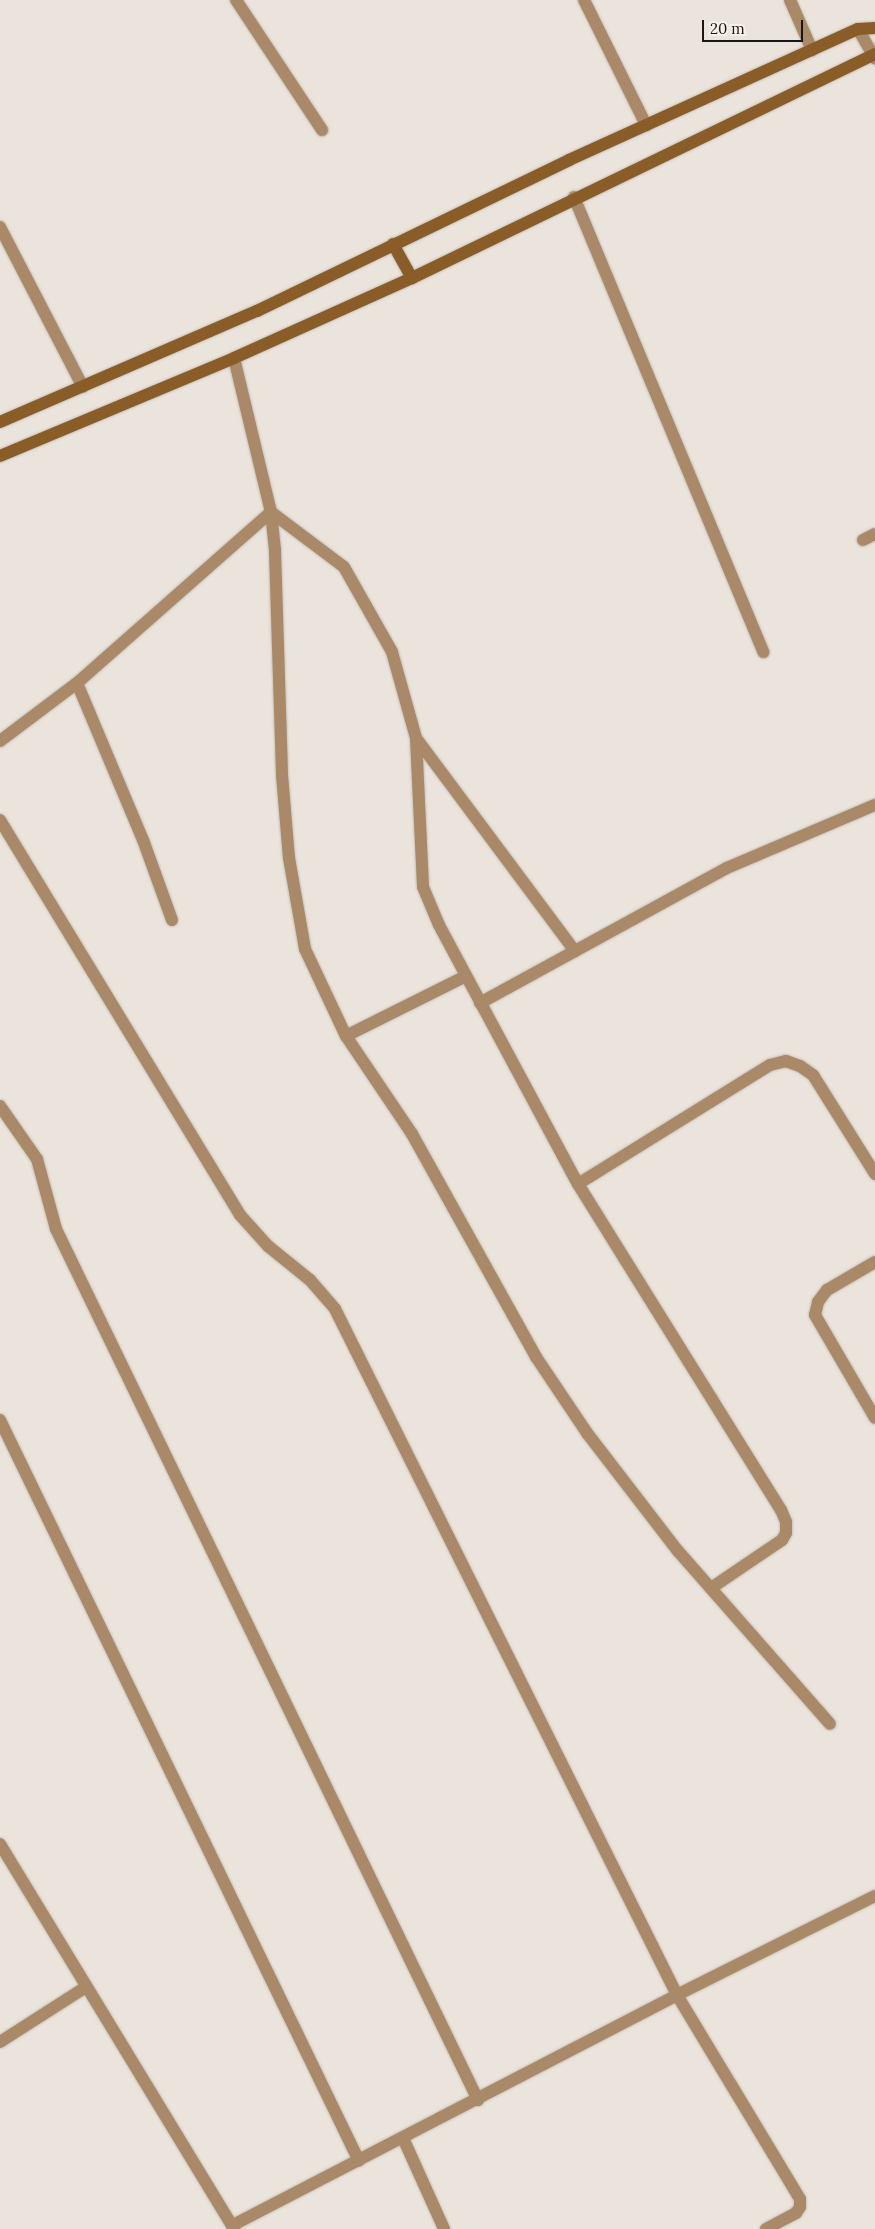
<!DOCTYPE html>
<html>
<head>
<meta charset="utf-8">
<style>
  body { margin:0 }
  #map { position:relative; width:875px; height:2229px; overflow:hidden; background:#ebe4dc; font-family:Lora,serif }
  div>[style] { position:absolute }
  .roads { filter:drop-shadow(0 0 1px #c5bfb8) drop-shadow(0 0 1px #c5bfb8) }
  .lane>* { height:12px; margin:-6px; padding:0 6px; transform-origin:6px; border-radius:6px; background:#a98968 }
  .street>* { height:12px; margin:-6px; padding:0 6px; transform-origin:6px; border-radius:6px; background:#a98968 }
  .secondary>* { height:12px; margin:-6px; padding:0 6px; transform-origin:6px; border-radius:6px; background:#8a5c27 }
  span { translate:-50% -50%; white-space:nowrap; text-align:center; line-height:1.15; -webkit-text-stroke:4px #f9f1e9; paint-order:stroke }
  .scale { position:absolute; left:702px; top:20px; width:101px; height:22px; box-sizing:border-box; border:2px solid #191613; border-top:0; padding-left:6px; font-size:15px; line-height:18px; white-space:nowrap; color:#191613; -webkit-text-stroke:4px #f9f1e9; paint-order:stroke }
</style>
</head>
<body>
<div id="map">
  <div class="roads">
    <div class="lane">
      <div style="left:584px;top:0;width:140px;rotate:63.6deg"></div>
      <div style="left:790px;top:0;width:55px;rotate:66.3deg"></div>
    </div>
    <div class="street">
      <div style="left:236px;top:0;width:156px;rotate:56.5deg"></div>
      <div style="left:858px;top:29px;width:34px;rotate:60deg"></div>
      <div style="left:574px;top:197px;width:493px;rotate:67.4deg"></div>
      <div style="left:0;top:227px;width:180px;rotate:62.6deg"></div>
      <div style="left:271px;top:512px;width:39px;rotate:84deg"></div>
      <div style="left:275px;top:551px;width:224px;rotate:88.2deg"></div>
      <div style="left:282px;top:775px;width:83px;rotate:85.2deg"></div>
      <div style="left:289px;top:858px;width:92px;rotate:80deg"></div>
      <div style="left:305px;top:949px;width:96px;rotate:64.8deg"></div>
      <div style="left:346px;top:1036px;width:118px;rotate:56deg"></div>
      <div style="left:412px;top:1134px;width:255px;rotate:60.9deg"></div>
      <div style="left:536px;top:1357px;width:92px;rotate:56.1deg"></div>
      <div style="left:587px;top:1433px;width:149px;rotate:52.4deg"></div>
      <div style="left:678px;top:1551px;width:230px;rotate:48.7deg"></div>
      <div style="left:271px;top:512px;width:91px;rotate:37deg"></div>
      <div style="left:344px;top:567px;width:98px;rotate:60.5deg"></div>
      <div style="left:392px;top:652px;width:89px;rotate:74.4deg"></div>
      <div style="left:416px;top:738px;width:149px;rotate:87.3deg"></div>
      <div style="left:423px;top:887px;width:41px;rotate:67.2deg"></div>
      <div style="left:439px;top:925px;width:294px;rotate:61.8deg"></div>
      <div style="left:578px;top:1184px;width:384px;rotate:58.1deg"></div>
      <div style="left:781px;top:1510px;width:13px;rotate:67deg"></div>
      <div style="left:786px;top:1522px;width:11px;rotate:90deg"></div>
      <div style="left:786px;top:1533px;width:8px;rotate:120deg"></div>
      <div style="left:782px;top:1540px;width:86px;rotate:145.9deg"></div>
      <div style="left:863px;top:540px;width:13px;rotate:-27deg"></div>
      <div style="left:416px;top:738px;width:266px;rotate:53.3deg"></div>
      <div style="left:0;top:741px;width:96px;rotate:-37deg"></div>
      <div style="left:0;top:820px;width:462px;rotate:58.7deg"></div>
      <div style="left:240px;top:1215px;width:42px;rotate:47.9deg"></div>
      <div style="left:268px;top:1246px;width:54px;rotate:39deg"></div>
      <div style="left:310px;top:1280px;width:38px;rotate:49deg"></div>
      <div style="left:335px;top:1309px;width:767px;rotate:63.5deg"></div>
      <div style="left:677px;top:1995px;width:238px;rotate:58.9deg"></div>
      <div style="left:800px;top:2199px;width:8px;rotate:90deg"></div>
      <div style="left:800px;top:2207px;width:7px;rotate:124deg"></div>
      <div style="left:796px;top:2213px;width:34px;rotate:152deg"></div>
      <div style="left:172px;top:920px;width:85px;rotate:-109.9deg"></div>
      <div style="left:143px;top:840px;width:170px;rotate:-112.8deg"></div>
      <div style="left:77px;top:683px;width:259px;rotate:-41.4deg"></div>
      <div style="left:271px;top:512px;width:158px;rotate:-103.5deg"></div>
      <div style="left:480px;top:1003px;width:281px;rotate:-28.7deg"></div>
      <div style="left:727px;top:868px;width:161px;rotate:-23.1deg"></div>
      <div style="left:346px;top:1036px;width:134px;rotate:-26.6deg"></div>
      <div style="left:0;top:1106px;width:65px;rotate:55.1deg"></div>
      <div style="left:37px;top:1159px;width:73px;rotate:74.8deg"></div>
      <div style="left:56px;top:1229px;width:968px;rotate:64.15deg"></div>
      <div style="left:578px;top:1184px;width:226px;rotate:-31.8deg"></div>
      <div style="left:770px;top:1065px;width:16px;rotate:-14deg"></div>
      <div style="left:786px;top:1061px;width:15px;rotate:20deg"></div>
      <div style="left:800px;top:1066px;width:16px;rotate:35deg"></div>
      <div style="left:813px;top:1075px;width:117px;rotate:57.9deg"></div>
      <div style="left:875px;top:1262px;width:56px;rotate:149.7deg"></div>
      <div style="left:827px;top:1290px;width:15px;rotate:127deg"></div>
      <div style="left:818px;top:1302px;width:13px;rotate:103deg"></div>
      <div style="left:815px;top:1315px;width:119px;rotate:59.8deg"></div>
      <div style="left:0;top:1420px;width:823px;rotate:64.15deg"></div>
      <div style="left:0;top:1844px;width:451px;rotate:58.7deg"></div>
      <div style="left:0;top:2042px;width:102px;rotate:-32.6deg"></div>
      <div style="left:403px;top:2138px;width:100px;rotate:65.7deg"></div>
      <div style="left:233px;top:2225px;width:500px;rotate:-27.38deg"></div>
      <div style="left:677px;top:1995px;width:221px;rotate:-26.6deg"></div>
    </div>
    <div class="secondary">
      <div style="left:393px;top:244px;width:39px;rotate:61deg"></div>
      <div style="left:0;top:422px;width:280px;rotate:-23.4deg"></div>
      <div style="left:257px;top:311px;width:347px;rotate:-25.8deg"></div>
      <div style="left:569px;top:160px;width:317px;rotate:-24.4deg"></div>
      <div style="left:858px;top:29px;width:17px;rotate:-3deg"></div>
      <div style="left:0;top:456px;width:254px;rotate:-22.7deg"></div>
      <div style="left:234px;top:358px;width:195px;rotate:-24.2deg"></div>
      <div style="left:412px;top:278px;width:514px;rotate:-25.82deg"></div>
    </div>
  </div>
  <div class="scale">20 m</div>
</div>
</body>
</html>
